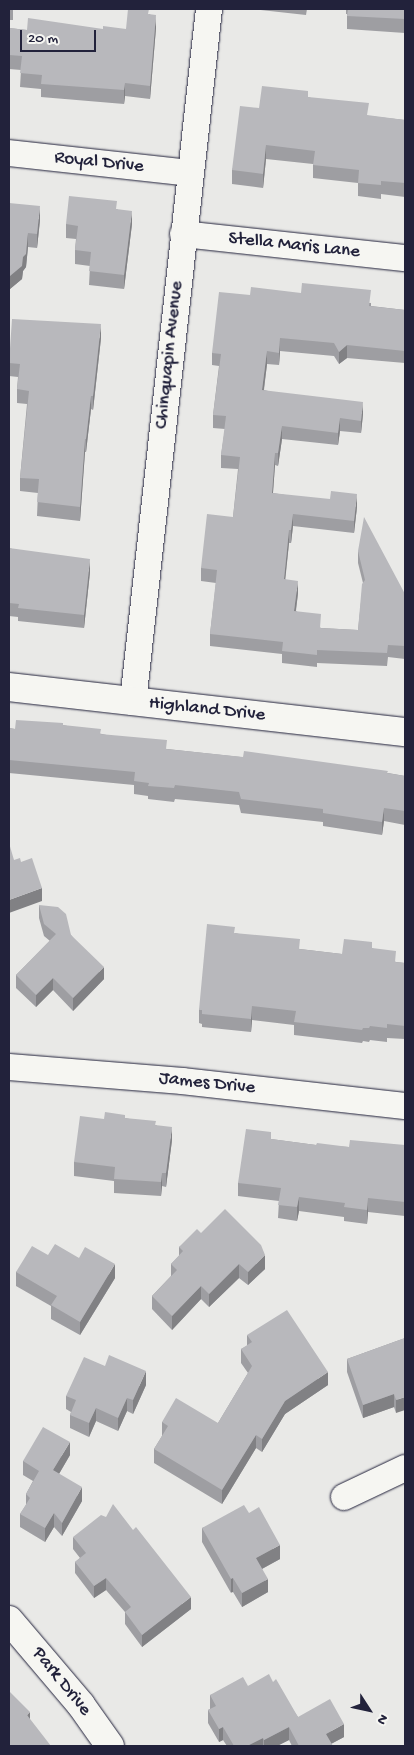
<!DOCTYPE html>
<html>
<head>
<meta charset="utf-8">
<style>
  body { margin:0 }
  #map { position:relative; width:414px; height:1755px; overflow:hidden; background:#e9e9e7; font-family:"Gochi Hand",sans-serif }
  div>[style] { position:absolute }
  .roads { filter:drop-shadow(0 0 1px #22223b) drop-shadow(0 0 1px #22223b) }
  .street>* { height:26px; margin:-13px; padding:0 13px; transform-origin:13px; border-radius:13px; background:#f6f6f2 }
  .secondary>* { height:28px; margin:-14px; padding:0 14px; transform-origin:14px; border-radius:14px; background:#f6f6f2 }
  .wall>* { inset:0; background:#9e9ea2; transform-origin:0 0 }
  .shaded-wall>* { inset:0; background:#818184; transform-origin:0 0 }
  .building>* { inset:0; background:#b8b8bc }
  span { translate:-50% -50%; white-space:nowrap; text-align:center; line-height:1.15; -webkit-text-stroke:4px #f6f6f2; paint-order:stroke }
  .street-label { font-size:19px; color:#22223b }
  .frame { position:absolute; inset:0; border:10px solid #22223b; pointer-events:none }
  .north { position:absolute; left:344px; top:1685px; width:50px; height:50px; -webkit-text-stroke:4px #f6f6f2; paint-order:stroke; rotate:125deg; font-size:14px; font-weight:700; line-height:20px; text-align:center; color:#22223b }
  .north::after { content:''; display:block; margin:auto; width:18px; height:22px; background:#22223b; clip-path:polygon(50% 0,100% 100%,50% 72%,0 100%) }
  .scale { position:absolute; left:20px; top:30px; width:76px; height:22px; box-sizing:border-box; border:2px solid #22223b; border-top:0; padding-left:6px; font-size:15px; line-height:18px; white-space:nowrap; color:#22223b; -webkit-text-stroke:4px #f6f6f2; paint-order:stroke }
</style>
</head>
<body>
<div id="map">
  <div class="roads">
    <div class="street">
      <div style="left:9px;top:153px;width:182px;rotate:6.3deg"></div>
      <div style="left:183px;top:234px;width:223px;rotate:6.2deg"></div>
      <div style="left:133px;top:702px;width:697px;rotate:-83.74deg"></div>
      <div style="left:9px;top:1067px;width:174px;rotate:4.6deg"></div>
      <div style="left:182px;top:1081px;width:224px;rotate:6.4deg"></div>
      <div style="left:344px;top:1497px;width:68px;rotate:-25.4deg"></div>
    </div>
    <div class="secondary">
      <div style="left:9px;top:687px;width:399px;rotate:6.5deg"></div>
      <div style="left:9px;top:1620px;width:111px;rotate:49.7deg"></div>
      <div style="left:81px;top:1705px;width:50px;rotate:54.7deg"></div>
    </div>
  </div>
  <div class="wall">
    <div style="left:9px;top:9px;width:4px;height:11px"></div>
    <div style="clip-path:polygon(252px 9px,307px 9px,306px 15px)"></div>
    <div style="clip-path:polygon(346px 9px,405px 9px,405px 33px,347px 29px,347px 14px,346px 14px)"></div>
    <div style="clip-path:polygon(150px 14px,156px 28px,150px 99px,125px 96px,124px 104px,41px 97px,41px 89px,20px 87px,21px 70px,9px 69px,9px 28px,27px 30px,126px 29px)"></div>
    <div style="clip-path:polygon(308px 97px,369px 116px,405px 120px,405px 197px,381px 194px,381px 199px,358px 196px,358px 183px,313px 178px,313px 164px,266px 159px,263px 188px,232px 184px,232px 170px,259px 108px)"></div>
    <div style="clip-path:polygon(9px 203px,40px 220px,37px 248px,28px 247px,26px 267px,23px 271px,22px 279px,10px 289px,9px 289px)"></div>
    <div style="clip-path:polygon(117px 209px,132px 224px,124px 289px,89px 285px,90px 266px,75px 264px,75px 250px,76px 239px,66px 238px,66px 224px)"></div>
    <div style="clip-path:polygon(250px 295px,371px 303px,371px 306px,405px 310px,405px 363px,347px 358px,339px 364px,334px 356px,280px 351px,279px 365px,267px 364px,264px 390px,363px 414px,361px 433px,340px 431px,338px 445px,282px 439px,278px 466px,275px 465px,273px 493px,357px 507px,354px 533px,293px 526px,291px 543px,289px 543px,285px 579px,298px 593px,296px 611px,321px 628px,358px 630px,363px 583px,358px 563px,358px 551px,405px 594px,405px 659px,388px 657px,387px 666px,317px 663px,317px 667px,282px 663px,282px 654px,210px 646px,210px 634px,216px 583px,201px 581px,201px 568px,233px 517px,238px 469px,221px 468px,221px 455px,225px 429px,213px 428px,213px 415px,219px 366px,212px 365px,212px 353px)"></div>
    <div style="clip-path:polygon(101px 338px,93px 410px,91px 409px,86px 452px,85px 452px,80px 521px,37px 516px,38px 493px,20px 491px,20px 478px,27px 404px,17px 403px,17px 389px,18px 377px,9px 376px,9px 357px)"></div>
    <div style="clip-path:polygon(9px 548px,90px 572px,84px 628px,18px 621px,18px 617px,9px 616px)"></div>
    <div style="clip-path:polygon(63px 725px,167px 749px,388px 773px,405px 776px,405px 825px,384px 821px,382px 835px,323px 826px,323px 822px,241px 813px,239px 805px,175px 799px,174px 802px,148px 799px,148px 796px,134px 794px,134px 785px,9px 773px,9px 728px,15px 729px)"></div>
    <div style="clip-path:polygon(39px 905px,71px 935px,104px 979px,73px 1011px,53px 990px,36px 1007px,16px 988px,16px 975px,50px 941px,44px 936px,39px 918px)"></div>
    <div style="clip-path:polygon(235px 933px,300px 949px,342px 954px,372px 948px,396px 962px,405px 963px,405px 1039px,387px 1038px,387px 1042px,370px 1040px,369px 1042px,363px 1041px,362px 1043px,294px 1035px,294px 1025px,252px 1020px,251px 1032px,202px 1027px,202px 1024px,199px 1023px,199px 1010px)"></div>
    <div style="clip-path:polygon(125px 1118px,156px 1125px,172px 1140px,166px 1187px,162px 1186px,161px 1196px,114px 1193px,114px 1181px,74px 1176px,74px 1162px,104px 1119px)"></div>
    <div style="clip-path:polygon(271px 1139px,316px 1145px,349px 1147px,405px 1145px,405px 1216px,368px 1212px,367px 1224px,344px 1221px,344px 1217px,299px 1211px,297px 1221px,278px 1218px,279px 1201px,238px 1196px,238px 1183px)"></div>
    <div style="clip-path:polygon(201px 1233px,265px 1269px,248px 1285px,239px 1278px,209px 1307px,201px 1299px,172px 1330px,152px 1309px,152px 1296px,171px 1276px,171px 1264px,179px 1256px,179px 1247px)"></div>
    <div style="clip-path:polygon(48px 1255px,79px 1258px,115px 1278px,80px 1335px,51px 1319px,51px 1306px,16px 1286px,16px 1272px)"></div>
    <div style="clip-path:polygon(247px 1335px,328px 1385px,285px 1414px,262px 1452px,256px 1448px,222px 1504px,154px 1463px,154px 1449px,162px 1436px,162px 1422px,218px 1423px,248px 1373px,241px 1363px,241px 1349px,247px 1346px)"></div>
    <div style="clip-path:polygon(405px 1338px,396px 1413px,394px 1407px,363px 1418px,347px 1372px,347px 1359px)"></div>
    <div style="clip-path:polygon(146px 1385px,133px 1414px,127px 1411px,118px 1431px,96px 1421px,89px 1437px,70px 1428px,70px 1415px,71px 1412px,66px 1409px,66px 1396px)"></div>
    <div style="clip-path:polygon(70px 1455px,59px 1474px,82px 1501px,62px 1536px,54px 1527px,45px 1542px,20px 1527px,20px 1514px,26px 1505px,26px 1494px,33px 1481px,23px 1475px,23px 1461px)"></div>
    <div style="clip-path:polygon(249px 1513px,280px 1559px,262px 1569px,268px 1592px,242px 1607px,233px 1592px,231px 1593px,202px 1542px,202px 1528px)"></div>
    <div style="clip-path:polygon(73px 1537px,191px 1609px,142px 1647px,125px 1624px,125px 1612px,106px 1590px,94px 1598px,75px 1573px,75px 1562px,80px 1558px,73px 1549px)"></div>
    <div style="clip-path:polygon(273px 1682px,298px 1717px,344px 1737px,331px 1744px,333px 1746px,292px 1746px,289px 1740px,277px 1746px,227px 1746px,223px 1740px,219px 1742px,208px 1723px,208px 1710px,210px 1709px,210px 1695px,248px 1686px)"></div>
  </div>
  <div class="shaded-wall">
    <div style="clip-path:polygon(156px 15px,156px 28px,150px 99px,150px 86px)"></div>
    <div style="clip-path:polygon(125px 83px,125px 96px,124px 104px,124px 90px)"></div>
    <div style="clip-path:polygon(266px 145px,266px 159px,263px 188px,263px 174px)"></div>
    <div style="clip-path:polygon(40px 206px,40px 220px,37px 248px,37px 234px)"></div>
    <div style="clip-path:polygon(132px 211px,132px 224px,124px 289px,124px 275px)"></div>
    <div style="clip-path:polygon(28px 233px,28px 247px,26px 267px,23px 271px,22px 279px,10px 289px,10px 276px)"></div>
    <div style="clip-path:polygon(101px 324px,101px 338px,93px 410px,93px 396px)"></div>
    <div style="clip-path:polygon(280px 338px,280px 351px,279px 365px,279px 353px)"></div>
    <div style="clip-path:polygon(347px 345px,347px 358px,339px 364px,339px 352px)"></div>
    <div style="clip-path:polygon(267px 351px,267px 364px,262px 403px,262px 390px)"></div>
    <div style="clip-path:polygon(91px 396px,91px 409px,86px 452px,86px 439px)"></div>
    <div style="clip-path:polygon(363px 402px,363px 414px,361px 433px,361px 421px)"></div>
    <div style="clip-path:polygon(340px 418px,340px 431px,338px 445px,338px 433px)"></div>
    <div style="clip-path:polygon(282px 426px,282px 439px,278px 466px,278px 453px)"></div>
    <div style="clip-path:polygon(85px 439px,85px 452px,80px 521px,80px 507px)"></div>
    <div style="clip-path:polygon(275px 453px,275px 465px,272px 505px,272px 493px)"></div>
    <div style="clip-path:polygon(357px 494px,357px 507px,354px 533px,354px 521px)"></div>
    <div style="clip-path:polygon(293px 514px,293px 526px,291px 543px,291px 530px)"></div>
    <div style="clip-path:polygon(289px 530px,289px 543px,284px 592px,284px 579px)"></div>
    <div style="clip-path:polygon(90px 559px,90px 572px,84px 628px,84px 615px)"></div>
    <div style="clip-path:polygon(298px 581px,298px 593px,294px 624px,294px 611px)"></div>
    <div style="clip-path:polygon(384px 808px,384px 821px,382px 835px,382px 822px)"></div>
    <div style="clip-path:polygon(42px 888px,42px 901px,9px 913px,9px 900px)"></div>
    <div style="clip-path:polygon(104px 967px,104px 979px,73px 1011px,73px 998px)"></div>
    <div style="clip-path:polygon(53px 978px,53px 990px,36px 1007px,36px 995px)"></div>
    <div style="clip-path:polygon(252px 1006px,252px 1020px,251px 1032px,251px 1019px)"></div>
    <div style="clip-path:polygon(172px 1127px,172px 1140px,166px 1187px,166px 1173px)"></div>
    <div style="clip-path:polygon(162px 1173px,162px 1186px,161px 1196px,161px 1182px)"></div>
    <div style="clip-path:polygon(299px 1197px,299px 1211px,297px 1221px,297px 1207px)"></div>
    <div style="clip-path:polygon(368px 1198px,368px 1212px,367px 1224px,367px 1210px)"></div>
    <div style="clip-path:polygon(265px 1255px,265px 1269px,248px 1285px,248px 1272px)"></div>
    <div style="clip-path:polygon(115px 1264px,115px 1278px,80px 1335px,80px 1322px)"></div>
    <div style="clip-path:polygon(239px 1264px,239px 1278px,209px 1307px,209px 1294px)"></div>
    <div style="clip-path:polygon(201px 1286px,201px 1299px,172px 1330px,172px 1316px)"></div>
    <div style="clip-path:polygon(146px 1371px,146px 1385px,133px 1414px,133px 1400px)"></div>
    <div style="clip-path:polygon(328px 1372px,328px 1385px,285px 1414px,262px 1452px,262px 1439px,285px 1401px)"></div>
    <div style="clip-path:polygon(394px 1394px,394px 1407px,363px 1418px,363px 1405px)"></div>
    <div style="clip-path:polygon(405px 1397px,405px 1410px,396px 1413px,396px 1400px)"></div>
    <div style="clip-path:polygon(127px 1398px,127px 1411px,118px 1431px,118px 1418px)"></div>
    <div style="clip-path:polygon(96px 1408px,96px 1421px,89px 1437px,89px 1423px)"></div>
    <div style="clip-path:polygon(256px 1435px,256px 1448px,222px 1504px,222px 1490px)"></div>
    <div style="clip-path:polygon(70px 1442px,70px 1455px,53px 1484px,53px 1470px)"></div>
    <div style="clip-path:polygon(82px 1487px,82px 1501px,62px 1536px,62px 1523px)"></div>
    <div style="clip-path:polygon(54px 1513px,54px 1527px,45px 1542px,45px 1528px)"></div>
    <div style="clip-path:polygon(280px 1545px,280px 1559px,256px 1572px,256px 1558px)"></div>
    <div style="clip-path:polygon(106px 1578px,106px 1590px,94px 1598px,94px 1586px)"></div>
    <div style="left:233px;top:1578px;width:14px;height:2px;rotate:90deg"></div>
    <div style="clip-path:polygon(268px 1579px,268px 1592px,242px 1607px,242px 1593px)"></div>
    <div style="clip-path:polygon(191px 1597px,191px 1609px,142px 1647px,142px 1635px)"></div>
    <div style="clip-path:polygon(30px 1712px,30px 1725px,27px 1715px)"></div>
    <div style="clip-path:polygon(344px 1724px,344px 1737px,327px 1746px,326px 1734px)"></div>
    <div style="clip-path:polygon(223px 1727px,223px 1740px,219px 1742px,219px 1729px)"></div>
    <div style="clip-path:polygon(289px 1727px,289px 1740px,277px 1746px,264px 1746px,264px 1740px)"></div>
    <div style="clip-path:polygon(263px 1738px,263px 1746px,247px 1746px)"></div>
  </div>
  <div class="building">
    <div style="clip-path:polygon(128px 9px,149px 9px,148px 14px,156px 15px,150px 86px,125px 83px,124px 90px,41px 84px,42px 75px,20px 73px,22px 56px,9px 55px,9px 28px,27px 30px,28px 18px,103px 29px,103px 26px,126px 29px)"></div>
    <div style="clip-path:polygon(348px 9px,405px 9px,405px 19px,347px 16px)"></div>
    <div style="clip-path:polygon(262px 86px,308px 91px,308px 97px,369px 103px,367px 115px,405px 120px,405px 183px,381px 181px,381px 185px,358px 183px,359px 170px,313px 165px,315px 151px,266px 145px,263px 174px,232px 170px,240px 106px,259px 108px)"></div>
    <div style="clip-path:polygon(69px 196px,117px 201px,116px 209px,132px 211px,124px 275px,89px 271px,91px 252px,75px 250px,78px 226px,66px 224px)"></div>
    <div style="clip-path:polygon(9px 203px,40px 206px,37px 234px,28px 233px,26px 254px,23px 257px,22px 266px,10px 276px,9px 276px)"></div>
    <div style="clip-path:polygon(302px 283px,371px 290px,369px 306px,405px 310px,405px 351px,347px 345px,339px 352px,334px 343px,280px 338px,279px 353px,267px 351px,262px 390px,363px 402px,361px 421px,340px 418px,338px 433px,282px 426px,278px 453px,275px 453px,272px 493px,330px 499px,331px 491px,357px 494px,354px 521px,293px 514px,291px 530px,289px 530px,284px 579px,298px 581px,294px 611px,321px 614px,320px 628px,358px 630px,362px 584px,365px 580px,358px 551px,364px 517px,405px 594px,405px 646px,388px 645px,387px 653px,317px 650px,317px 655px,282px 651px,283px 642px,210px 634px,217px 570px,201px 568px,207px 514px,233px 517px,240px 457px,221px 455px,226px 416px,213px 415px,221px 354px,212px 353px,219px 292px,250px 295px,251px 287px,301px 293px)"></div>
    <div style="clip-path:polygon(12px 319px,101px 324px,93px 396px,91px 396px,86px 439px,85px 439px,80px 507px,37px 502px,39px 479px,20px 478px,29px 391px,17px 389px,20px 364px,9px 363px)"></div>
    <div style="clip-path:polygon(9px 548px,90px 559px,84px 615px,18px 608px,19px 604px,9px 603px)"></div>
    <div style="clip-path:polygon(16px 720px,63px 723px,63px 725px,101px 729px,100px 734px,167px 740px,166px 749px,243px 757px,244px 751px,388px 771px,387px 773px,405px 776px,405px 811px,384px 808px,382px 822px,323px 813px,323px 809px,241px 799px,239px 792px,175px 785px,174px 788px,148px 786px,149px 783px,134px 781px,135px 772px,9px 760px,9px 728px,15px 729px)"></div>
    <div style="clip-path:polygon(9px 843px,14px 860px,20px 858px,21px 862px,32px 858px,42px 888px,9px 900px)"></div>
    <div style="clip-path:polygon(39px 905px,58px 907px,66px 914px,71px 935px,104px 967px,73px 998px,53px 978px,36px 995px,16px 975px,56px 934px,44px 924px)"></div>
    <div style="clip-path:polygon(207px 924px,235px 927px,234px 933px,300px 939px,299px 949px,342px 954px,344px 939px,372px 942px,372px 948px,396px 951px,395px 962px,405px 963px,405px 1026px,387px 1024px,387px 1028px,370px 1026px,369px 1028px,363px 1028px,362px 1030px,294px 1022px,296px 1011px,252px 1006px,251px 1019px,202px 1014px,202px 1010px,199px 1010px)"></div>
    <div style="clip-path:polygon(105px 1112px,125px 1115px,125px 1118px,156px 1121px,155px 1125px,172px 1127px,166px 1173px,162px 1173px,161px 1182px,114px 1179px,115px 1167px,74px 1162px,80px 1116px,104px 1119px)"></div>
    <div style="clip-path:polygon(246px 1129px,271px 1132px,271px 1139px,316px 1145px,317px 1143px,349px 1147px,350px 1140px,405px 1145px,405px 1202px,368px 1198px,367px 1210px,344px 1207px,345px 1203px,299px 1197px,297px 1207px,278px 1205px,281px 1188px,238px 1183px)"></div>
    <div style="clip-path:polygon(225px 1209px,261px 1245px,265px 1255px,248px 1272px,239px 1264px,209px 1294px,201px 1286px,172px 1316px,152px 1296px,177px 1270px,171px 1264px,183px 1251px,179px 1247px,197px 1229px,201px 1233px)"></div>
    <div style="clip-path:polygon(55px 1244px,79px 1258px,85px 1247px,115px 1264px,80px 1322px,51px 1305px,57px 1296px,16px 1272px,32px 1246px,48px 1255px)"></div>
    <div style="clip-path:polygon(287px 1310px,328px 1372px,285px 1401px,262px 1439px,256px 1435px,222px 1490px,154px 1449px,168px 1426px,162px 1422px,176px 1398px,218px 1423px,252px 1366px,241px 1349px,252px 1342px,247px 1335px)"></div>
    <div style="clip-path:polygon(405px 1338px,405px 1397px,396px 1400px,394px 1394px,363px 1405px,347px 1359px)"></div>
    <div style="clip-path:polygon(109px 1355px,146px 1371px,133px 1400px,127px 1398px,118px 1418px,96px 1408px,89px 1423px,70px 1415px,76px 1400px,66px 1396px,84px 1357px,105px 1366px)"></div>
    <div style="clip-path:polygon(43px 1427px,70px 1442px,53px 1470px,82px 1487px,62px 1523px,54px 1513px,45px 1528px,20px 1514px,30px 1498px,26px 1494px,39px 1471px,23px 1461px)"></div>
    <div style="clip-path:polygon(113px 1504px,133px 1530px,136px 1527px,191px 1597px,142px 1635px,125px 1612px,131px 1607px,106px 1578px,94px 1586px,75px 1562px,86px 1553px,73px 1537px,101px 1515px,106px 1517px)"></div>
    <div style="clip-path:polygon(244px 1505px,249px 1513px,259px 1507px,280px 1545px,256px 1558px,268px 1579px,242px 1593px,233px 1578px,231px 1579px,202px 1528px)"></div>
    <div style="clip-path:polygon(269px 1674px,273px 1682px,276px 1679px,298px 1717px,330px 1699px,344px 1724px,326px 1734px,333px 1746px,299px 1746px,289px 1727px,264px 1740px,263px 1738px,247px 1746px,234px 1746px,223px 1727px,219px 1729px,208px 1710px,216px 1706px,210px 1695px,243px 1677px,248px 1686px)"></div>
    <div style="clip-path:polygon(9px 1691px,30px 1712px,27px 1715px,51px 1746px,9px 1746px)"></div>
  </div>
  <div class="street-label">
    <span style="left:99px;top:163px;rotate:6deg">Royal Drive</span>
    <span style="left:294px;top:246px;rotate:6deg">Stella Maris Lane</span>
    <span style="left:170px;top:355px;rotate:-84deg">Chinquapin Avenue</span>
    <span style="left:207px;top:710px;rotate:6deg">Highland Drive</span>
    <span style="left:207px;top:1084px;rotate:6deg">James Drive</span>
    <span style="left:61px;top:1682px;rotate:51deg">Park Drive</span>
  </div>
  <div class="frame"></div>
  <div class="north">N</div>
  <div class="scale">20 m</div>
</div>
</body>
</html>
